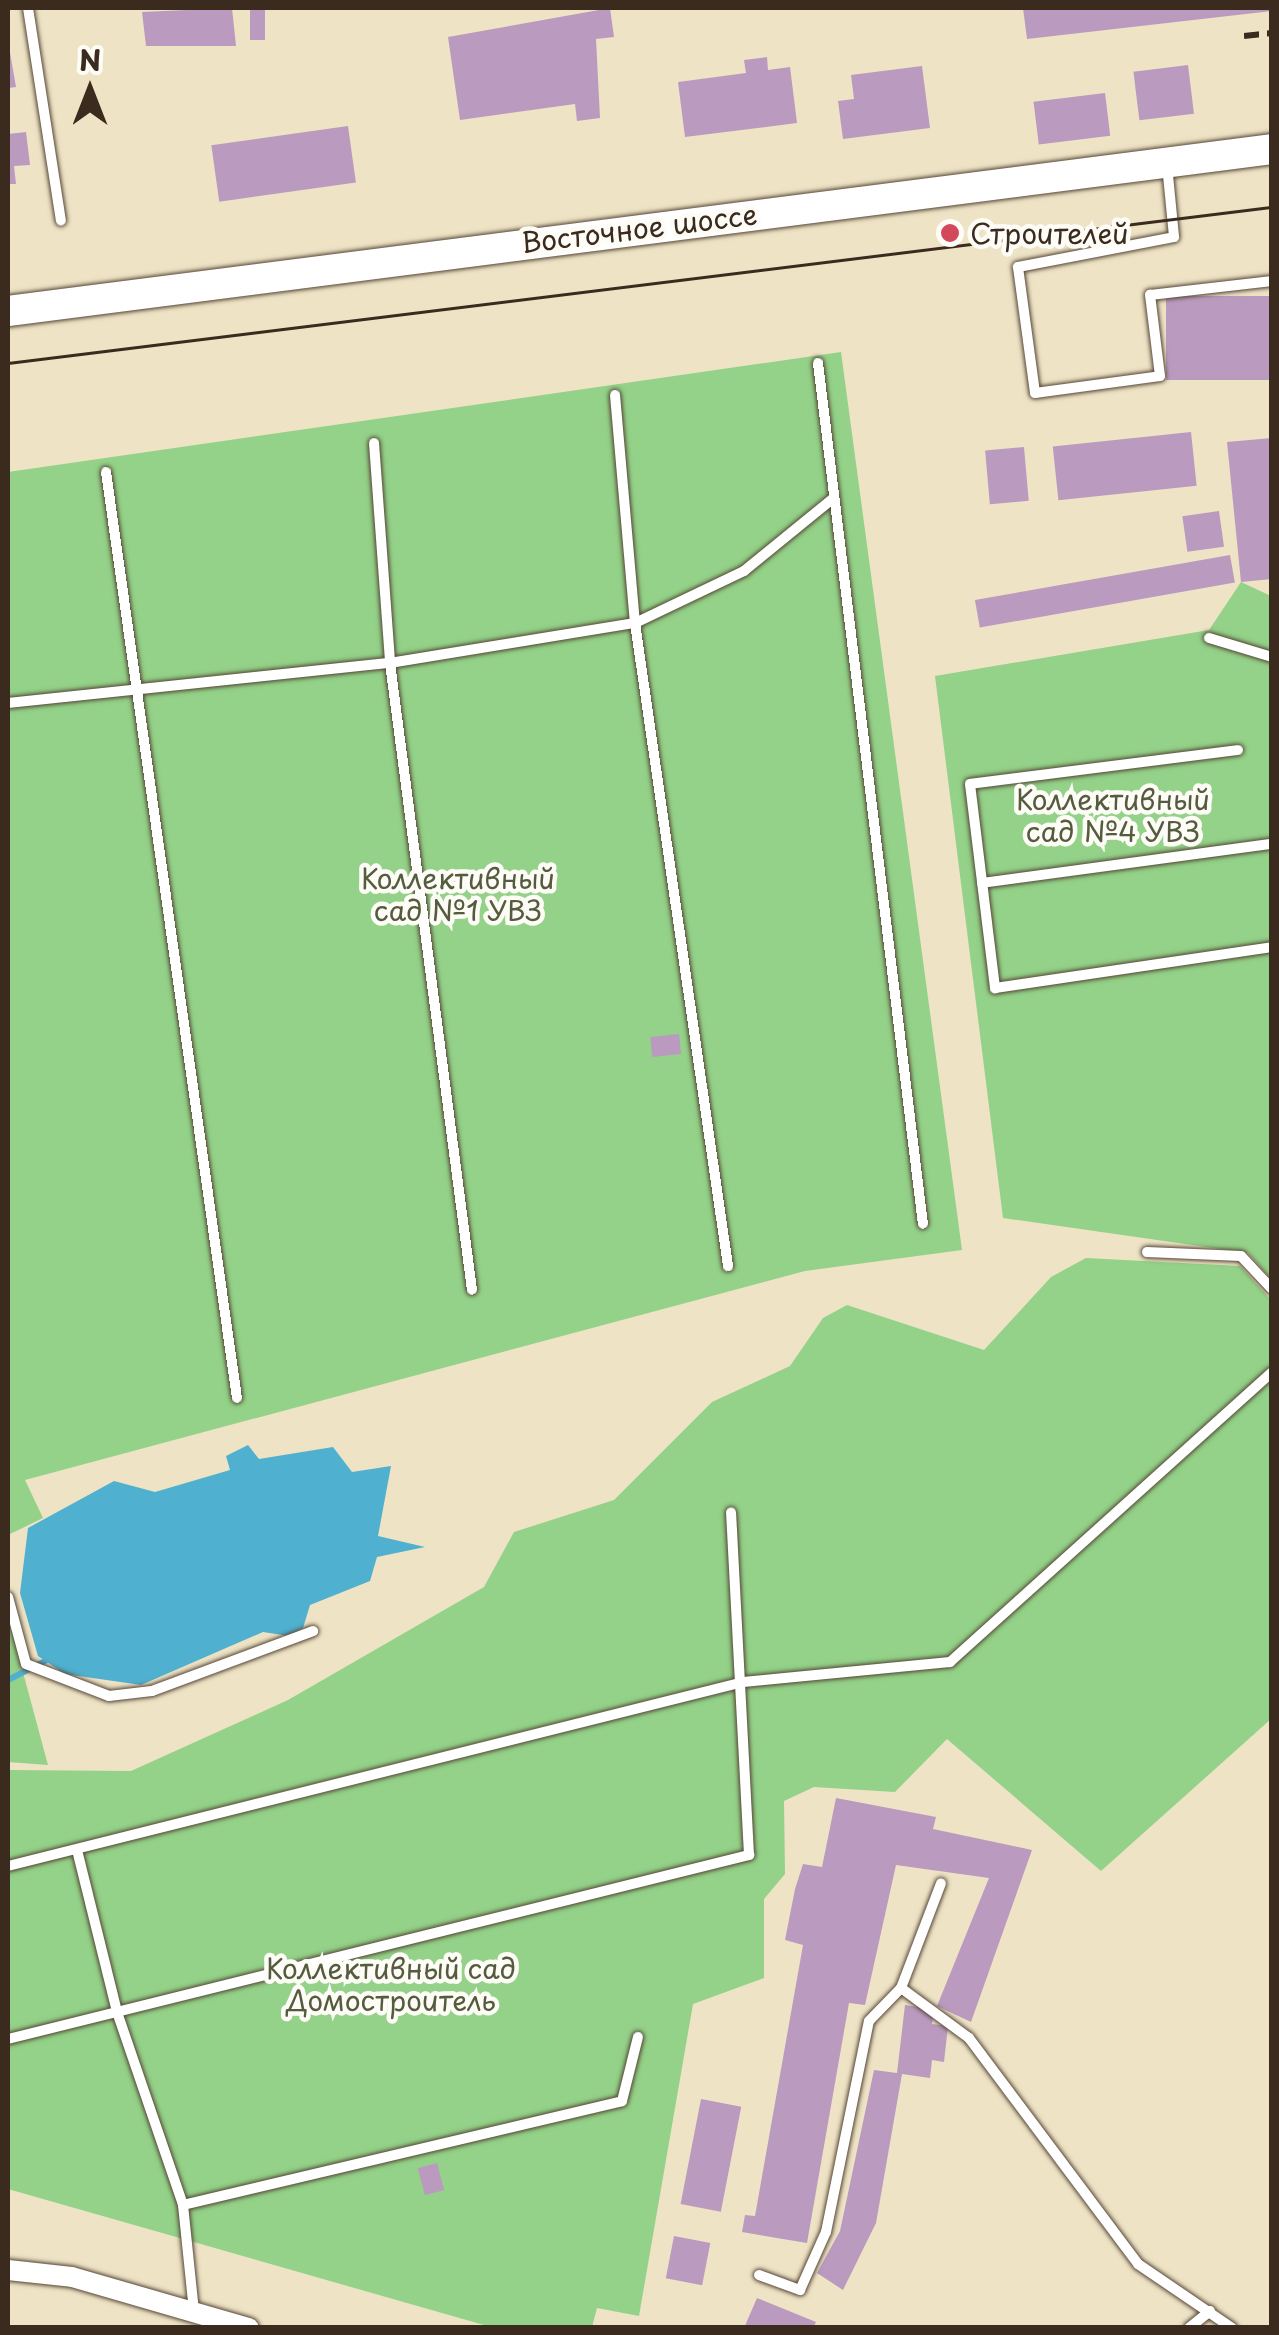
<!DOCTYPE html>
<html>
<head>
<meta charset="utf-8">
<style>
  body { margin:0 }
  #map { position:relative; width:1279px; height:2335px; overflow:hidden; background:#eee3c5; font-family:"Playpen Sans",sans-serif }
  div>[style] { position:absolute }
  .green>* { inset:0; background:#93d288 }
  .water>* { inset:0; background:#50b0cf }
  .stream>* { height:6px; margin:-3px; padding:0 3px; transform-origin:3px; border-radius:3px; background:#50b0cf }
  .building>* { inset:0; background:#ba9bbf; transform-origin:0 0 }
  .roads { filter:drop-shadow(0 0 2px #564637) drop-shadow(0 0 2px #564637) }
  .service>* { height:10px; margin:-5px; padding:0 5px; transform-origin:5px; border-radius:5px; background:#fff }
  .minor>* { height:20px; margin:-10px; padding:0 10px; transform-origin:10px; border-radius:10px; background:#fff }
  .primary>* { height:30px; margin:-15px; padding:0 15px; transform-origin:15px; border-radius:15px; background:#fff }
  .tram>* { height:2.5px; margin:-1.25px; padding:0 1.25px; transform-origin:1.25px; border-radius:1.25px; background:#3b2a1e }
  .rail>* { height:6px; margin-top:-3px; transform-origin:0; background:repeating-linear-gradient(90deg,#3b2a1e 0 15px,transparent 0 23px) }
  .dots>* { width:28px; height:28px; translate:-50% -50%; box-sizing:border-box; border:5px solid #fdfcf7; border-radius:50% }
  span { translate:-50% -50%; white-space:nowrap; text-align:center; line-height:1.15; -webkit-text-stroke:9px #fdfcf7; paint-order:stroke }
  .street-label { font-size:28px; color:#3b2a1e }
  .poi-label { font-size:28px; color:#3b2a1e }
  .left { translate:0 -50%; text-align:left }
  .park-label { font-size:28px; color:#555c3e }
  .frame { position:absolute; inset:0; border:10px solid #3b2a1e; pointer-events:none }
  .north { position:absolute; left:40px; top:40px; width:100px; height:100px; -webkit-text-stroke:8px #fdfcf7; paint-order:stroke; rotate:0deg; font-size:28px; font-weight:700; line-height:40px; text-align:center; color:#3b2a1e }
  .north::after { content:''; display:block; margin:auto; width:35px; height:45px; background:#3b2a1e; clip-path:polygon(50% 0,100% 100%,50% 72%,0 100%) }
</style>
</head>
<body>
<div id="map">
  <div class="green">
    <div style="clip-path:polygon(841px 352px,962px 1250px,805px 1271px,25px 1480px,43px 1518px,8px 1535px,8px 472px)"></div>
    <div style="clip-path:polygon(1241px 582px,1271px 596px,1271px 1279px,1248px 1253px,1003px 1218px,935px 676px,1209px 630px)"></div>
    <div style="clip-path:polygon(1086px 1258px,1240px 1266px,1271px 1300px,1271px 1719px,1101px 1871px,947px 1739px,895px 1792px,814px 1787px,784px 1801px,785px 1874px,764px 1899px,764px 1978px,693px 2004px,639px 2316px,597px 2308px,592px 2327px,491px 2327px,8px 2189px,8px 1770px,131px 1771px,288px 1700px,484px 1587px,514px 1532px,614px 1500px,712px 1402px,790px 1366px,823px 1318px,847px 1305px,984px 1350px,1051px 1277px)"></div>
    <div style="clip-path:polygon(8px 1617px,48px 1765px,8px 1762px)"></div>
  </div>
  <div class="water">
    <div style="clip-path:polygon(248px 1445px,259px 1459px,333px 1447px,352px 1472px,391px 1466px,378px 1536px,425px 1547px,377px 1557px,370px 1581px,310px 1605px,303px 1628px,289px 1636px,263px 1632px,141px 1685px,65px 1674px,38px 1656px,20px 1593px,28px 1528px,114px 1481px,155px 1492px,230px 1470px,226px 1456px)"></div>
  </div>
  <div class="stream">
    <div style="left:8px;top:1680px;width:42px;rotate:-27.2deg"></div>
  </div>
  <div class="building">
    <div style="clip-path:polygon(232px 8px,236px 46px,146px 46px,142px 12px)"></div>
    <div style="left:250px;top:8px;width:15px;height:32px"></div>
    <div style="clip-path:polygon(610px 8px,614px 37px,596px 39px,600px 118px,577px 121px,575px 104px,460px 120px,448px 37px)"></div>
    <div style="clip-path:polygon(1023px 8px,1272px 8px,1272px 11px,1027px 39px)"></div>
    <div style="clip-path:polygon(8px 41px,16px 87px,8px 88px)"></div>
    <div style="clip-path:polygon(767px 57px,768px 70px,790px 67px,797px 123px,685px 137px,678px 82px,746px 73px,744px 60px)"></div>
    <div style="left:1188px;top:65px;width:49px;height:55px;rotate:83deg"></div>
    <div style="clip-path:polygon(922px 66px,930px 128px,843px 139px,838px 101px,854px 99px,851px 75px)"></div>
    <div style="left:1105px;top:93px;width:43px;height:72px;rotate:83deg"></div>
    <div style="left:348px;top:126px;width:57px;height:138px;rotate:82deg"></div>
    <div style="clip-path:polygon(26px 132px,30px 165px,14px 166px,16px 184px,8px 184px,8px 134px)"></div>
    <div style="left:1272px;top:296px;width:84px;height:106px;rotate:90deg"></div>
    <div style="left:1191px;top:432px;width:54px;height:139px;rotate:84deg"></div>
    <div style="clip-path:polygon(1272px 438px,1272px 579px,1241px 582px,1227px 442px)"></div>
    <div style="left:1024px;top:447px;width:54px;height:39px;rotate:85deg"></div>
    <div style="left:1219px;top:511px;width:36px;height:37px;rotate:82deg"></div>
    <div style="left:1230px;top:555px;width:28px;height:259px;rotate:80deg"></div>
    <div style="left:679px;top:1034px;width:20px;height:29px;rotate:84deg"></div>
    <div style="clip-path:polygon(836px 1798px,936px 1817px,933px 1829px,1032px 1850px,971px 2022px,937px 2006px,989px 1878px,896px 1865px,865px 2005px,849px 2003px,807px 2243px,742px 2232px,745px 2215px,755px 2216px,803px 1945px,785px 1940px,795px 1889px,803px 1864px,822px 1867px)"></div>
    <div style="clip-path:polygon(905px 2005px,934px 2010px,932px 2024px,948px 2026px,944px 2062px,932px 2060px,930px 2078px,902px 2074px,876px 2223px,843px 2290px,817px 2273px,840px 2231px,874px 2070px,897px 2073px)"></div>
    <div style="left:701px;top:2099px;width:41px;height:107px;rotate:11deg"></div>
    <div style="left:437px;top:2163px;width:28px;height:20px;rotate:75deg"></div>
    <div style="left:674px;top:2236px;width:37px;height:43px;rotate:11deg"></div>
    <div style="clip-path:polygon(757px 2298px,816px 2322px,813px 2328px,744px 2328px)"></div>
  </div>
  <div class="roads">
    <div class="service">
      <div style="left:28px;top:8px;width:215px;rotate:81.2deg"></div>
      <div style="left:1167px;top:165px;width:72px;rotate:84.4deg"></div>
      <div style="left:1174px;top:237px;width:159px;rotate:169.1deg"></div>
      <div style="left:1018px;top:267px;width:127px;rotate:82.3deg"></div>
      <div style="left:1035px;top:393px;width:126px;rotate:-7.7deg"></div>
      <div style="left:1160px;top:376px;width:82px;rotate:-97deg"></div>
      <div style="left:1150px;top:295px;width:123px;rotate:-6.5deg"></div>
      <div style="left:818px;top:363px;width:867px;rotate:83.05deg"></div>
      <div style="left:615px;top:395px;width:229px;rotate:85deg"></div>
      <div style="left:635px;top:623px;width:650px;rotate:81.77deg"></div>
      <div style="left:374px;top:443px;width:221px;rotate:85.8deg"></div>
      <div style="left:390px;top:663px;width:632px;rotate:82.55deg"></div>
      <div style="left:106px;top:472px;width:935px;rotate:81.95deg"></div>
      <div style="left:1209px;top:638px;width:66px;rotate:16.8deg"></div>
      <div style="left:8px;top:703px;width:384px;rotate:-6deg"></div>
      <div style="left:390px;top:663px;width:248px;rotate:-9.3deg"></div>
      <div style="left:635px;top:623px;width:121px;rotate:-25.5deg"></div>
      <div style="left:744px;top:571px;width:112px;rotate:-39.2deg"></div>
      <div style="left:1238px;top:750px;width:270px;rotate:172.8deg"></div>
      <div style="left:970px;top:784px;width:206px;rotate:83deg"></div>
      <div style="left:995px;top:988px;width:280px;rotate:-8.4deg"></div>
      <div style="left:982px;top:883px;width:293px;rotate:-7.7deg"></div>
      <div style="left:1147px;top:1252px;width:94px;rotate:2.4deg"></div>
      <div style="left:1241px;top:1256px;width:45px;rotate:46.8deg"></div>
      <div style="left:8px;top:1597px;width:69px;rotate:75deg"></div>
      <div style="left:26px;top:1664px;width:89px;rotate:21.1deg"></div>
      <div style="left:109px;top:1696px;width:43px;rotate:-6.6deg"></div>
      <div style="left:152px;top:1691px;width:172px;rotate:-20.4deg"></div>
      <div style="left:77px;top:1850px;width:167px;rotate:76.1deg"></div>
      <div style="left:117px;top:2012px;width:204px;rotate:71.1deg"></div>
      <div style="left:183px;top:2205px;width:107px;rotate:84.1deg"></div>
      <div style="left:8px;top:1866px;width:758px;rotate:-14.05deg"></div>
      <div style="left:743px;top:1682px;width:208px;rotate:-5.5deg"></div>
      <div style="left:950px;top:1662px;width:433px;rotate:-42deg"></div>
      <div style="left:901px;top:1988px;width:84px;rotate:36.3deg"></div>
      <div style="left:969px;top:2038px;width:282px;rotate:53.2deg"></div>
      <div style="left:1138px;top:2264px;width:114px;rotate:34.2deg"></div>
      <div style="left:8px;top:2039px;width:764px;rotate:-13.95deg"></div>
      <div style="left:749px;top:1855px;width:343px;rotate:-93deg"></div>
      <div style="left:183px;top:2205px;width:451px;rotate:-13.3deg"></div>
      <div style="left:622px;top:2101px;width:66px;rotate:-76deg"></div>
      <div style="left:759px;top:2275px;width:44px;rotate:20.1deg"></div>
      <div style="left:800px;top:2290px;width:64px;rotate:-65.9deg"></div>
      <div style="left:826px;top:2232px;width:215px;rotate:-78.5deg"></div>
      <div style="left:869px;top:2021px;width:46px;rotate:-45.9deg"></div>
      <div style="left:901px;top:1988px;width:112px;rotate:-69.1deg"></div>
      <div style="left:1189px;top:2328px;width:27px;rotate:-39deg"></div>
    </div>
    <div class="minor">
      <div style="left:8px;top:2270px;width:64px;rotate:6.2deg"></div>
      <div style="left:72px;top:2277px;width:184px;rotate:16.1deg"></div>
    </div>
    <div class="primary">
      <div style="left:8px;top:311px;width:1274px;rotate:-7.3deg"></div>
    </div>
  </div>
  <div class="tram">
    <div style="left:8px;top:363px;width:1274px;rotate:-7.04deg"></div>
  </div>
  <div class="rail">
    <div style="left:1244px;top:36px;width:28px;rotate:-6deg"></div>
  </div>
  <div class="dots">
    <div style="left:950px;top:233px;background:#d1495b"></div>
  </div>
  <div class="street-label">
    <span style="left:639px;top:228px;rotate:-7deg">Восточное шоссе</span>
  </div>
  <div class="poi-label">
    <span class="left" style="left:970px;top:233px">Строителей</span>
  </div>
  <div class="park-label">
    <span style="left:1113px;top:815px">Коллективный<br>сад №4 УВЗ</span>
    <span style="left:458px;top:894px">Коллективный<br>сад №1 УВЗ</span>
    <span style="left:391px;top:1984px">Коллективный сад<br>Домостроитель</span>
  </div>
  <div class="frame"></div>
  <div class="north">N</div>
</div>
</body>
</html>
